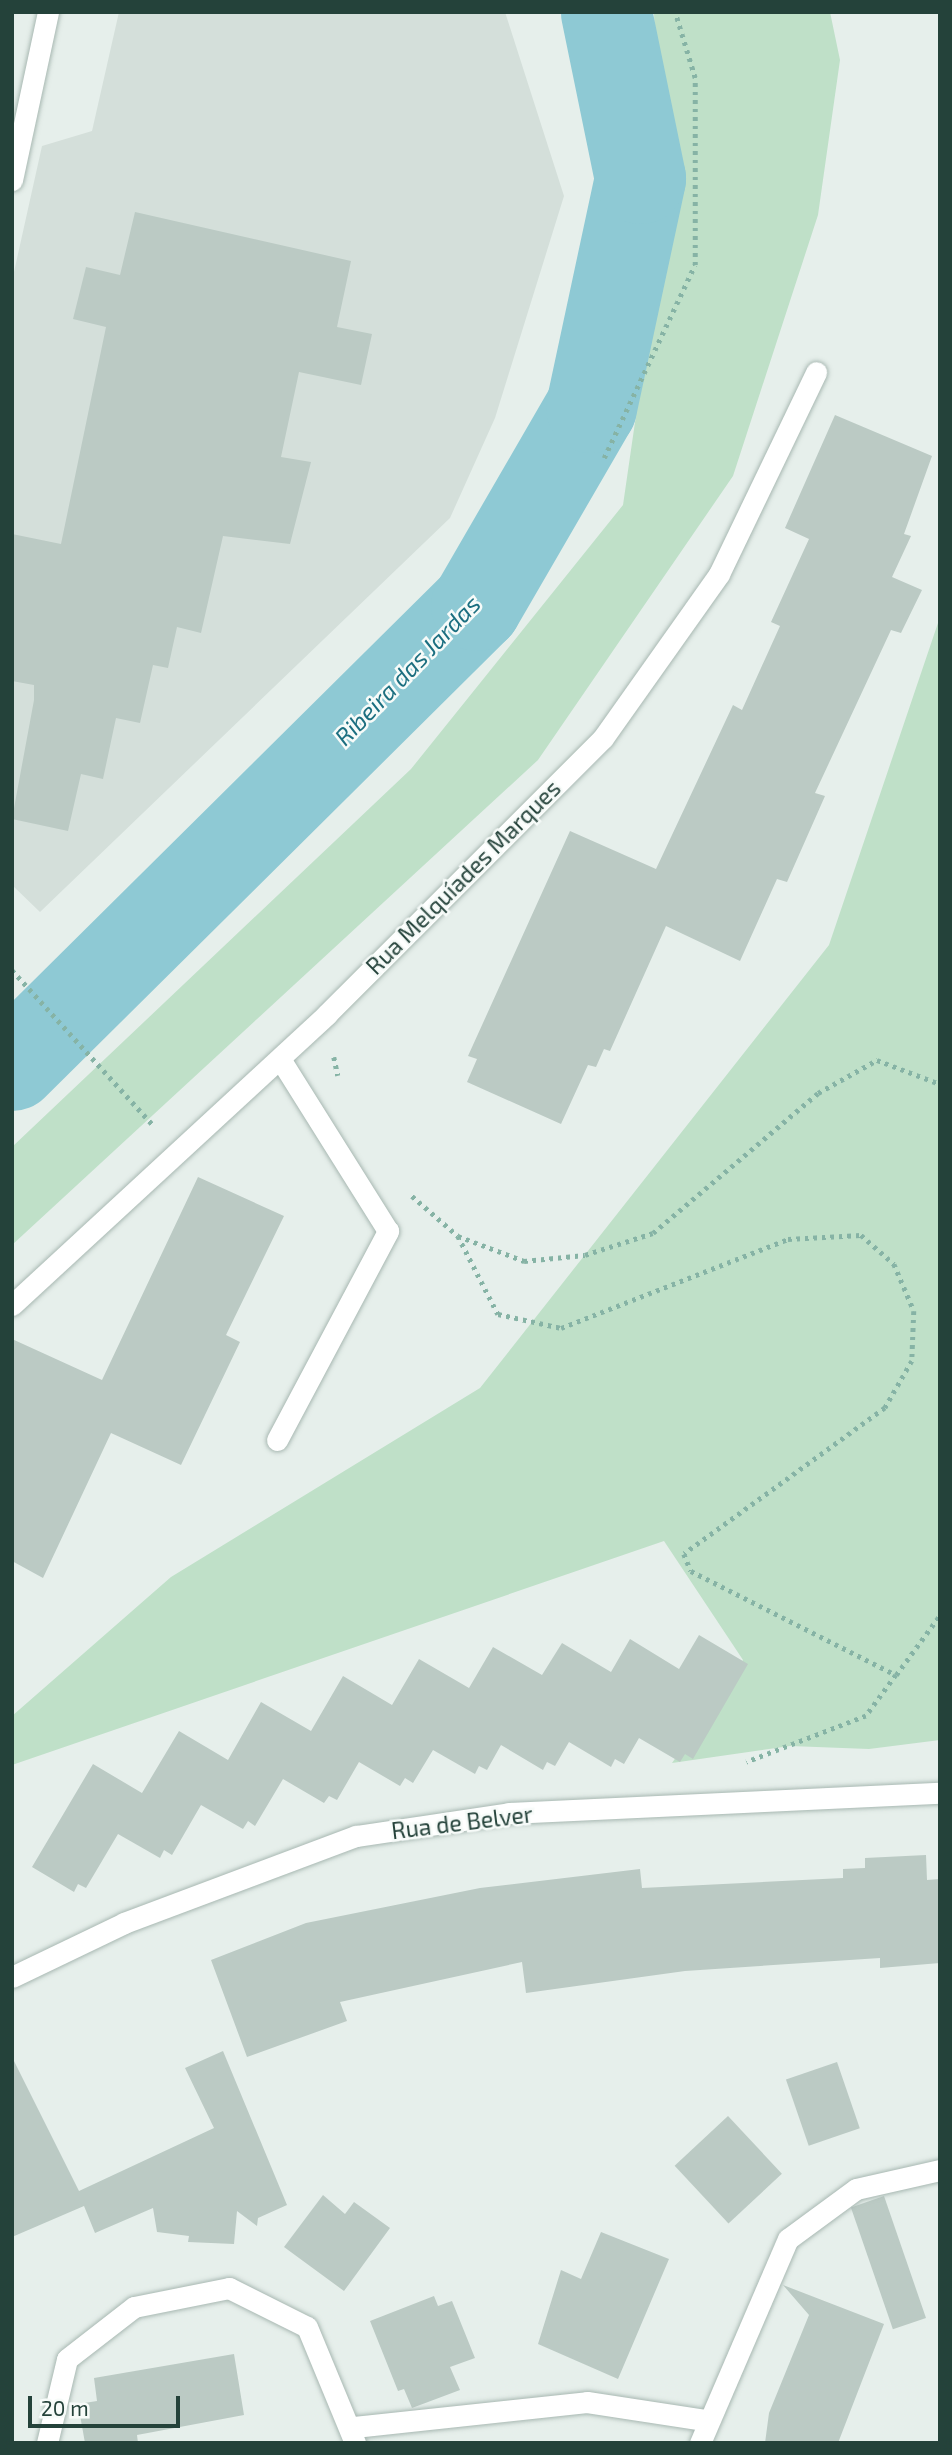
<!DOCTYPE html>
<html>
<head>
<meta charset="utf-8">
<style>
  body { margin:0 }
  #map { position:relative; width:952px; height:2455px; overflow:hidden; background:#e6efeb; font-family:"Exo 2",sans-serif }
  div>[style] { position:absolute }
  .built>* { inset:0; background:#d4dfda }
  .green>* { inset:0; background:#bfe0c8 }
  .river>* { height:91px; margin:-45.5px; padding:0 45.5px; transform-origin:45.5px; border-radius:45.5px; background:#8ec9d4 }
  .building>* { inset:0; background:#bbcac4; transform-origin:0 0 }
  .path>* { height:4.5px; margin-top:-2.25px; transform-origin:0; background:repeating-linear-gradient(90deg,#86b3a5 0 3.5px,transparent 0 8.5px) }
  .roads { filter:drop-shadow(0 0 2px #a8b8b2) drop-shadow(0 0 2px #a8b8b2) }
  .service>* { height:21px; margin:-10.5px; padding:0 10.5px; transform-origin:10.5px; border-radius:10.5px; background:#fff }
  .minor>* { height:21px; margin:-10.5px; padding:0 10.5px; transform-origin:10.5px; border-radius:10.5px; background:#fff }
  span { translate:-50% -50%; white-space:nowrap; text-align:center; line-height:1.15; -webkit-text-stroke:5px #f7fbf9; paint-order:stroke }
  .street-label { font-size:23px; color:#24423a }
  .water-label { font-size:24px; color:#1c6f80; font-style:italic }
  .frame { position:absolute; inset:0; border:14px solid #24423a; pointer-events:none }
  .scale { position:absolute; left:28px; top:2396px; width:152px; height:32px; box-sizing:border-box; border:4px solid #24423a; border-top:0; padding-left:9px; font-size:21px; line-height:24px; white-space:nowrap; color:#24423a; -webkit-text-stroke:5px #f7fbf9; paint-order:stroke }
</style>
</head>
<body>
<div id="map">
  <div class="built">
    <div style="clip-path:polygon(119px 12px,505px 12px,564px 196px,495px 418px,450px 518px,40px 912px,12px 885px,12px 281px,42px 146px,92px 131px)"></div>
  </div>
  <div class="green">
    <div style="clip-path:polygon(654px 12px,830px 12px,840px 60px,818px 215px,733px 476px,538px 760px,12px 1245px,12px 1147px,411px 769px,623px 505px,661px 243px)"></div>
    <div style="clip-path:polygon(940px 617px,940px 1740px,869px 1749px,790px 1746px,672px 1763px,743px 1660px,664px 1541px,12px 1765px,12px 1716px,171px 1577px,480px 1388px,829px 945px)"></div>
  </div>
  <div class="river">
    <div style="left:12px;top:1065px;width:653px;rotate:-44.75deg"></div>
    <div style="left:476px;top:605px;width:229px;rotate:-59.9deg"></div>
    <div style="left:591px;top:407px;width:234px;rotate:-77.9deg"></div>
    <div style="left:640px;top:178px;width:169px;rotate:-101.6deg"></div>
  </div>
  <div class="building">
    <div style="clip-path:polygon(135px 212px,351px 261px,337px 327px,372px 334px,361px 385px,299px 372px,281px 457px,311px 462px,290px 544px,223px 536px,201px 633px,177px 627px,168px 668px,153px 665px,140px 723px,116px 718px,103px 779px,81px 774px,68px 831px,12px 819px,34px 700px,34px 685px,12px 681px,12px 534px,61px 544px,106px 327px,73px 319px,86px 267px,120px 275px)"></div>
    <div style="clip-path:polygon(835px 415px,932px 456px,904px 534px,911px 536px,892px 577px,922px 590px,901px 633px,891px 630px,815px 793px,825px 796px,787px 882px,777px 879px,740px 961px,666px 926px,610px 1051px,604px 1049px,596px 1067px,588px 1065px,561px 1124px,467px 1082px,477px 1059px,468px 1056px,570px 831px,656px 869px,733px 705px,742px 710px,780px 626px,771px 622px,809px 539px,785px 528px)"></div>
    <div style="clip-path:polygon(198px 1177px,284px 1216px,226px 1335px,240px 1342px,181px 1465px,111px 1433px,43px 1578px,12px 1561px,12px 1339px,102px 1380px)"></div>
    <div style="clip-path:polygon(699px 1635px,748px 1664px,693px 1759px,685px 1754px,680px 1762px,639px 1738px,624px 1764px,615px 1759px,611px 1767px,569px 1742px,555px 1766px,547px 1762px,543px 1770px,501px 1745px,487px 1770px,479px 1766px,475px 1774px,433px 1750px,413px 1783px,405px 1778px,400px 1786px,359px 1762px,337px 1800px,329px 1796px,324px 1803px,283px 1779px,255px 1826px,248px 1821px,243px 1829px,201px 1805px,172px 1855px,164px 1850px,160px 1858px,118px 1834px,86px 1888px,78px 1884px,74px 1892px,32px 1867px,93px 1764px,142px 1793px,179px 1731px,228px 1760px,261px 1702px,311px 1731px,343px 1676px,392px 1705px,419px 1659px,469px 1688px,493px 1647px,542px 1675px,562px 1643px,611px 1672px,630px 1639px,679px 1669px)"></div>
    <div style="clip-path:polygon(926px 1855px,927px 1880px,940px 1879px,940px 1963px,880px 1968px,880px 1958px,685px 1971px,526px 1993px,522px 1962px,340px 2002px,347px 2021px,247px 2057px,211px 1960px,306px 1923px,480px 1888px,640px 1869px,642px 1888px,843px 1878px,843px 1869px,865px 1868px,865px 1858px)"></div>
    <div style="clip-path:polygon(223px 2051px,287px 2205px,258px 2218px,257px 2226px,237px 2211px,234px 2244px,188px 2242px,189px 2236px,157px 2232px,153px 2208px,95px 2233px,84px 2206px,12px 2237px,12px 2057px,79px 2191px,214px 2128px,185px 2068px)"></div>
    <div style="left:837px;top:2062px;width:70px;height:54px;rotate:71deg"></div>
    <div style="left:728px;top:2116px;width:79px;height:73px;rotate:47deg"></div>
    <div style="clip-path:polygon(323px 2195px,345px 2214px,354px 2202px,390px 2228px,344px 2291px,284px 2247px)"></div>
    <div style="left:884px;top:2196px;width:129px;height:35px;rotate:71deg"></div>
    <div style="clip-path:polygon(601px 2232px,669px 2259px,618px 2379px,538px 2344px,561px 2270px,581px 2279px)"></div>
    <div style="clip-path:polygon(783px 2285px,884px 2324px,838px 2443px,765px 2443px,769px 2413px,809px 2315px)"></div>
    <div style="clip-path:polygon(434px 2296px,438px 2306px,452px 2301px,475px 2358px,450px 2367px,460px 2390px,412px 2408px,404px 2389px,398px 2391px,370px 2321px)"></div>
    <div style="clip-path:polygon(234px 2354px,244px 2415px,137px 2435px,138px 2443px,85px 2443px,78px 2404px,97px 2401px,94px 2378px)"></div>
  </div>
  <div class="path">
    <div style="left:604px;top:458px;width:213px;rotate:-64.8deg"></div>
    <div style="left:695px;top:265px;width:187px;rotate:-90deg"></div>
    <div style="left:695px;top:78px;width:69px;rotate:-106.9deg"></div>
    <div style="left:12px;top:970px;width:210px;rotate:47.7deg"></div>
    <div style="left:334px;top:1057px;width:19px;rotate:78deg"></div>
    <div style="left:412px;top:1196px;width:61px;rotate:41deg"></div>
    <div style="left:458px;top:1236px;width:71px;rotate:20.7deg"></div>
    <div style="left:524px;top:1261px;width:61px;rotate:-5.6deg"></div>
    <div style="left:585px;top:1255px;width:71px;rotate:-17.9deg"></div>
    <div style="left:653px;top:1233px;width:216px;rotate:-40.3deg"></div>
    <div style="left:818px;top:1093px;width:68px;rotate:-29.2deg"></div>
    <div style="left:877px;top:1060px;width:67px;rotate:20.9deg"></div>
    <div style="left:458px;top:1236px;width:88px;rotate:62.9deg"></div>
    <div style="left:498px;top:1314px;width:65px;rotate:12.5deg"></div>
    <div style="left:561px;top:1328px;width:244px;rotate:-21.4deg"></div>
    <div style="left:788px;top:1239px;width:73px;rotate:-3.1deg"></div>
    <div style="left:861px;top:1235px;width:44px;rotate:41.3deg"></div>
    <div style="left:894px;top:1264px;width:51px;rotate:66.9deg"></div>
    <div style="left:914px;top:1311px;width:50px;rotate:92.3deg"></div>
    <div style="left:912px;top:1361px;width:54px;rotate:119.9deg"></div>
    <div style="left:885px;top:1408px;width:248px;rotate:144deg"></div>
    <div style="left:684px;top:1554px;width:18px;rotate:68deg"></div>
    <div style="left:691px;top:1571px;width:230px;rotate:26.9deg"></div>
    <div style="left:896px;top:1675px;width:51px;rotate:126.2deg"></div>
    <div style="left:866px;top:1716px;width:128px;rotate:158.9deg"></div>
    <div style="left:896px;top:1675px;width:74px;rotate:-53.7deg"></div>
  </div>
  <div class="roads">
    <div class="service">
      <div style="left:277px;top:1440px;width:237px;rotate:-62deg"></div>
      <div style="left:388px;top:1231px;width:203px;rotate:-122.1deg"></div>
    </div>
    <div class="minor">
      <div style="left:12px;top:180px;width:172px;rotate:-77.9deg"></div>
      <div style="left:12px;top:1305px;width:429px;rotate:-42.7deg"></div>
      <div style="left:327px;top:1014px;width:390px;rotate:-45deg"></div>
      <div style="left:603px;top:738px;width:201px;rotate:-54.7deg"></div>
      <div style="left:719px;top:574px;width:224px;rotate:-64.3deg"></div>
      <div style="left:12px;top:1977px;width:124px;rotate:-25.7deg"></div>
      <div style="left:124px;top:1923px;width:248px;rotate:-20.6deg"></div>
      <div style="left:356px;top:1836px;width:155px;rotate:-8.5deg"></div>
      <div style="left:509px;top:1813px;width:431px;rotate:-2.7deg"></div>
      <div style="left:354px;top:2427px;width:234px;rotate:-6.1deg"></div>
      <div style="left:587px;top:2402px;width:119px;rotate:8.7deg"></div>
      <div style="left:47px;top:2443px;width:86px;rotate:-76.6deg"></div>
      <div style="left:67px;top:2359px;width:85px;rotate:-37.8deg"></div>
      <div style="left:134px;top:2307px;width:97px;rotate:-11.3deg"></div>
      <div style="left:229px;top:2288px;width:87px;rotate:26.6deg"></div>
      <div style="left:307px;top:2327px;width:126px;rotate:67.5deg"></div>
      <div style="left:700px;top:2443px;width:222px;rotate:-66.7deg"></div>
      <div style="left:788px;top:2239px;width:84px;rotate:-36.3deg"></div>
      <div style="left:856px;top:2189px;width:86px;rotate:-12.7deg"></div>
    </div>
  </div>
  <div class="street-label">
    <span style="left:463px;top:877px;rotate:-45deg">Rua Melquíades Marques</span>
    <span style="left:462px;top:1822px;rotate:-7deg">Rua de Belver</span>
  </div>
  <div class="water-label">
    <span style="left:407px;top:670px;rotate:-46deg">Ribeira das Jardas</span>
  </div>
  <div class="frame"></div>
  <div class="scale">20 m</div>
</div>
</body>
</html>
